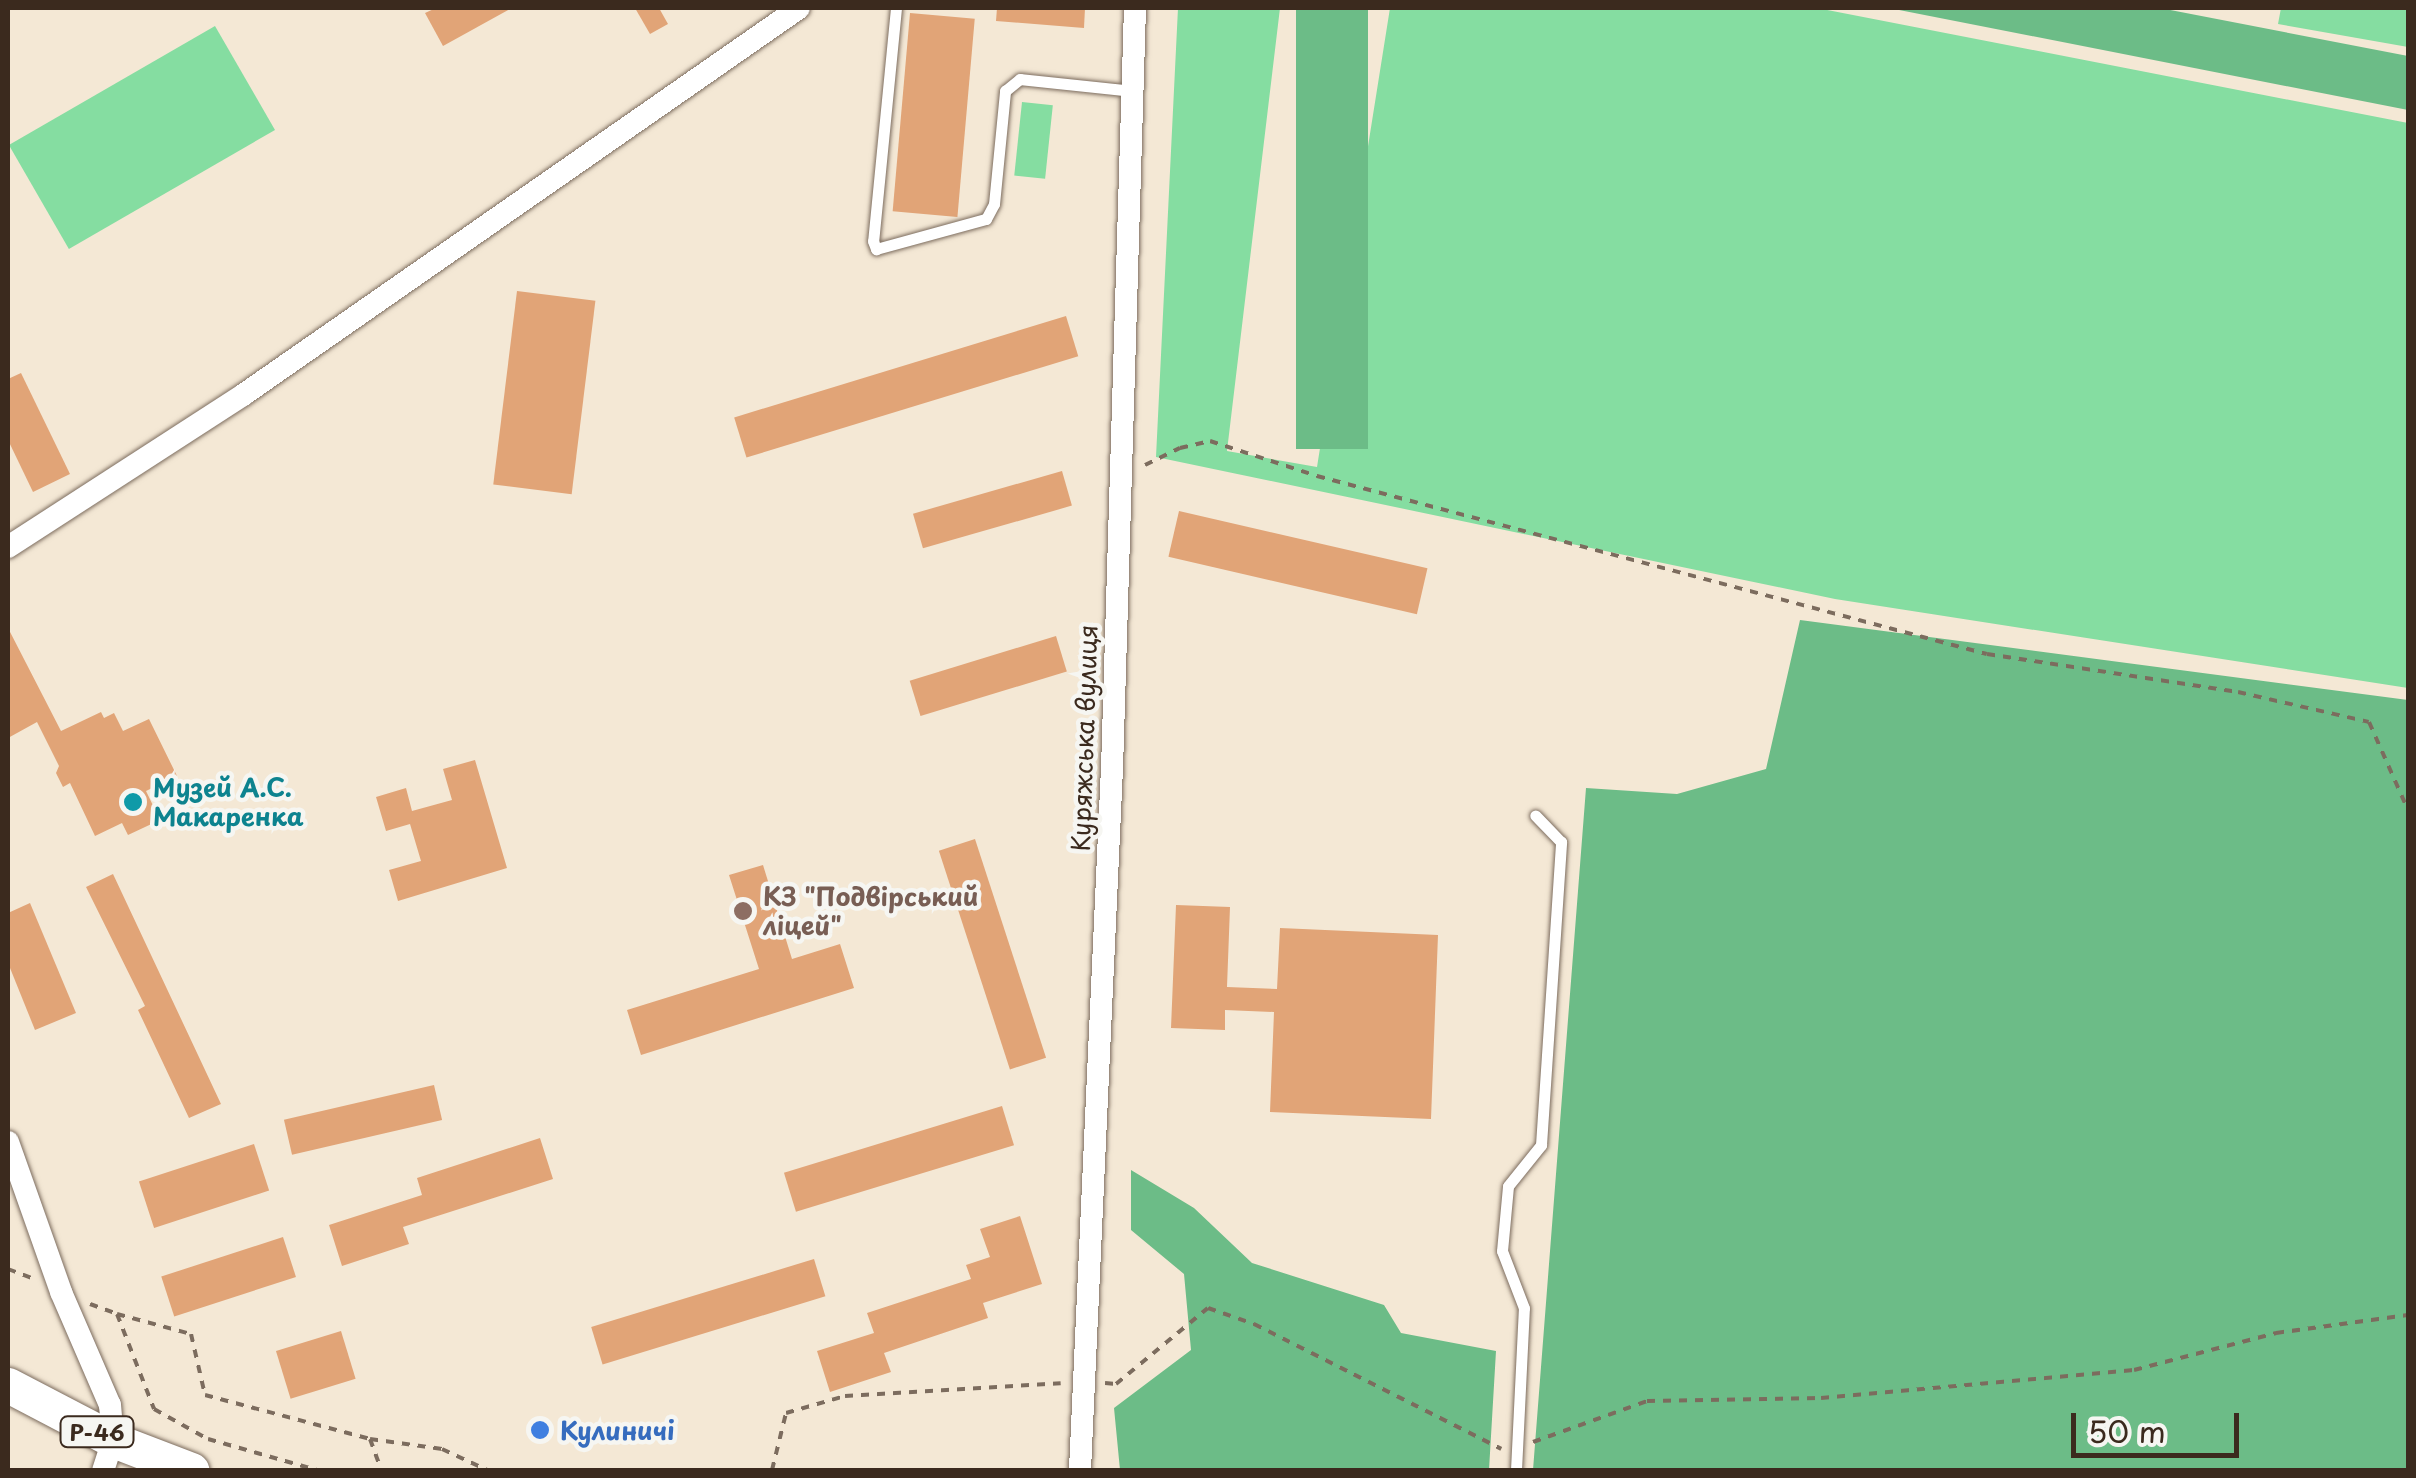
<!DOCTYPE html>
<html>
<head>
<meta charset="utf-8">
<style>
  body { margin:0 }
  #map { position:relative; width:2416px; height:1478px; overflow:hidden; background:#f4e8d5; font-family:"Playpen Sans",sans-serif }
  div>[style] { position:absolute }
  .green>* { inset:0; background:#85dda1; transform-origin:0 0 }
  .forest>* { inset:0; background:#6cbc87; transform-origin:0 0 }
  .building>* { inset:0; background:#e1a477; transform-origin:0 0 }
  .path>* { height:4px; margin-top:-2px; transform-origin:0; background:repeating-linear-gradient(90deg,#7c6c5e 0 8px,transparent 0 16px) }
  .roads { filter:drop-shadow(0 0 2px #7c6c5e) drop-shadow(0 0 2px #7c6c5e) }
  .lane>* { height:11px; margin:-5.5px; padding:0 5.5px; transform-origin:5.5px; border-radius:5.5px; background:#fff }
  .street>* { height:22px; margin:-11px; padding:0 11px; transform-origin:11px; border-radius:11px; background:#fff }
  .primary>* { height:35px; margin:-17.5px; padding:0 17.5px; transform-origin:17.5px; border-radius:17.5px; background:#fff }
  .dots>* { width:28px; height:28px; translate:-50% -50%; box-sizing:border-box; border:5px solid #f6f6f2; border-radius:50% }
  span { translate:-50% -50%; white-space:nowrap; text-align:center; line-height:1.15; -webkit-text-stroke:9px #f6f6f2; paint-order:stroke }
  .shield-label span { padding:2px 8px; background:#f6f6f2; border:2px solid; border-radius:8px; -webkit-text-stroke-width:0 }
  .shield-label { font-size:22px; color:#3b2a1e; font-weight:700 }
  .street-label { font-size:25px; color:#3b2a1e }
  .culture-label { font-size:25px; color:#0d838f; font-weight:700 }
  .left { translate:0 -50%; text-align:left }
  .education-label { font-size:25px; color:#785e54; font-weight:700 }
  .shop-label { font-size:25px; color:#366cbe; font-weight:700 }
  .frame { position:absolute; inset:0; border:10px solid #3b2a1e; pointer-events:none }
  .scale { position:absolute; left:2071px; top:1413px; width:168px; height:45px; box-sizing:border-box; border:5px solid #3b2a1e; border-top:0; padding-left:12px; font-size:30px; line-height:35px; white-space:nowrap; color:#3b2a1e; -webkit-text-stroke:8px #f6f6f2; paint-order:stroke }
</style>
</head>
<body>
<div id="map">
  <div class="green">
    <div style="clip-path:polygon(1178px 8px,1280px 8px,1227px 451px,1317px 467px,1390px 8px,1817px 8px,2408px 123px,2408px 688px,1835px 599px,1156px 457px)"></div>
    <div style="clip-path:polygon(2281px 8px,2408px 8px,2408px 47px,2278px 24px)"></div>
    <div style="left:215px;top:26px;width:120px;height:238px;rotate:60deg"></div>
    <div style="left:1022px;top:102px;width:31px;height:74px;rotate:6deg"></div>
  </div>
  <div class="forest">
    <div style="left:1296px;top:8px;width:72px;height:441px"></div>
    <div style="clip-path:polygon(1889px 8px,2160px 8px,2408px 56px,2408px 110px)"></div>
    <div style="clip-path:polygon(1800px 620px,2408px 700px,2408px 1470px,1533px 1470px,1586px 788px,1677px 794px,1766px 769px)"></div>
    <div style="clip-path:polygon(1131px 1170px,1194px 1208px,1252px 1263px,1384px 1305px,1401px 1333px,1496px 1351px,1489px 1470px,1120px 1470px,1114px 1408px,1191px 1350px,1184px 1274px,1131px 1230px)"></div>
  </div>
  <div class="building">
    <div style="clip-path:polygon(436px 8px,512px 8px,443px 46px,425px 13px)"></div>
    <div style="clip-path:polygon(635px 8px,659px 8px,668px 24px,650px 34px)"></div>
    <div style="clip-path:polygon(997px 8px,1085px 8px,1084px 28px,996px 21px)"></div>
    <div style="left:910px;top:13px;width:65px;height:199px;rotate:5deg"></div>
    <div style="left:517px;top:291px;width:79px;height:195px;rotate:7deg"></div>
    <div style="left:1066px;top:316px;width:42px;height:347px;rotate:73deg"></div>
    <div style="clip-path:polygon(21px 373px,70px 474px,33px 492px,8px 440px,8px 379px)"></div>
    <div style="left:1062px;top:471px;width:36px;height:155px;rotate:74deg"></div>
    <div style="left:1179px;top:511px;width:255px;height:47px;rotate:13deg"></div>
    <div style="clip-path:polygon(8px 628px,61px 731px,101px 712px,104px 718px,114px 713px,123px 731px,149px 719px,177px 776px,146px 791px,160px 820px,128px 835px,122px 823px,95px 836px,70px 783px,63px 787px,56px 773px,59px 766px,37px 722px,8px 738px)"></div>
    <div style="left:1056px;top:636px;width:37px;height:153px;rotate:73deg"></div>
    <div style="clip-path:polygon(475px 760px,507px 868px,398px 901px,389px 870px,421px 861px,410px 824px,386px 831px,376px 797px,406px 788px,412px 811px,452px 800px,443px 769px)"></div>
    <div style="left:975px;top:839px;width:230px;height:38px;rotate:72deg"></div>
    <div style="clip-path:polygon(763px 865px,792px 959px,840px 944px,854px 988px,641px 1055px,627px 1010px,759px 969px,729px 875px)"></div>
    <div style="clip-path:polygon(113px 874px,221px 1104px,189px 1118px,138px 1010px,145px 1006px,86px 887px)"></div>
    <div style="clip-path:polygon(30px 903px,76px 1013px,35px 1030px,8px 963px,8px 913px)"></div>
    <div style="clip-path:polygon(1176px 905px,1230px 907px,1227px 987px,1277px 989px,1280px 928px,1438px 935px,1431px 1119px,1270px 1112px,1274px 1012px,1225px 1010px,1225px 1030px,1171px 1028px)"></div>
    <div style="left:434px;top:1085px;width:36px;height:154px;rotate:77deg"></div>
    <div style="left:1002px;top:1106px;width:41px;height:228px;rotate:73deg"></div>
    <div style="clip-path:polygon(540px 1138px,553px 1179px,403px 1227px,409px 1244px,342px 1266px,329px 1225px,422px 1195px,417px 1178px)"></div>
    <div style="left:254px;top:1144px;width:49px;height:121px;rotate:72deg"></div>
    <div style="clip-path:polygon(1020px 1216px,1042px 1284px,983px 1303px,988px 1318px,884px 1353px,891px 1372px,830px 1392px,817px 1351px,874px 1333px,867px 1313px,971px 1279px,966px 1265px,990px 1257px,980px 1229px)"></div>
    <div style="left:283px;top:1237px;width:42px;height:128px;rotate:72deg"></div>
    <div style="left:814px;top:1259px;width:39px;height:233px;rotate:73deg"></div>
    <div style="left:341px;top:1331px;width:50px;height:68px;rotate:73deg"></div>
  </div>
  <div class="path">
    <div style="left:1145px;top:465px;width:39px;rotate:-26deg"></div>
    <div style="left:1180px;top:448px;width:31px;rotate:-13deg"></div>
    <div style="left:1210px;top:441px;width:113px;rotate:18.1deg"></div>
    <div style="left:1317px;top:476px;width:693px;rotate:14.88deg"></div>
    <div style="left:1987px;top:654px;width:254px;rotate:8.6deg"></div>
    <div style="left:2238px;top:692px;width:134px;rotate:12.9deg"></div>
    <div style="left:2369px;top:722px;width:96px;rotate:66.1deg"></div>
    <div style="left:8px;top:1269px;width:25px;rotate:21deg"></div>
    <div style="left:90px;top:1304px;width:29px;rotate:20deg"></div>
    <div style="left:117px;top:1314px;width:102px;rotate:68.7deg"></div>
    <div style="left:154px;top:1409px;width:62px;rotate:29.1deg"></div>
    <div style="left:208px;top:1439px;width:113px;rotate:15.9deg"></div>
    <div style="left:117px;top:1314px;width:77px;rotate:15.1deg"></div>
    <div style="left:191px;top:1334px;width:63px;rotate:77.1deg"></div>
    <div style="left:205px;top:1395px;width:171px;rotate:14.9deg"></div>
    <div style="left:370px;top:1439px;width:73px;rotate:7.9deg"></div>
    <div style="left:442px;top:1449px;width:50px;rotate:25deg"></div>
    <div style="left:1105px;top:1383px;width:11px;rotate:5deg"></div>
    <div style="left:1116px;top:1384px;width:119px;rotate:-39.6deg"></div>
    <div style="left:1208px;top:1308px;width:49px;rotate:19.2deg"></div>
    <div style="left:1254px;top:1324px;width:277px;rotate:26.8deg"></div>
    <div style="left:370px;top:1439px;width:33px;rotate:70deg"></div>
    <div style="left:1533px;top:1442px;width:121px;rotate:-19.8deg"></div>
    <div style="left:1647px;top:1401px;width:174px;rotate:-1deg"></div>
    <div style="left:1821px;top:1398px;width:314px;rotate:-5.1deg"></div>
    <div style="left:2134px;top:1370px;width:147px;rotate:-14.6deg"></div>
    <div style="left:2276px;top:1333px;width:133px;rotate:-7.8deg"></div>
    <div style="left:772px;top:1470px;width:59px;rotate:-76.2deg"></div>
    <div style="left:786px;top:1413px;width:61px;rotate:-16.1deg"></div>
    <div style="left:845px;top:1396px;width:216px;rotate:-3.4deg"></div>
  </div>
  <div class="roads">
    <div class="lane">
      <div style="left:896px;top:8px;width:234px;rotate:95.6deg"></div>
      <div style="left:873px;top:241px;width:9px;rotate:69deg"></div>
      <div style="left:876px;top:249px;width:114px;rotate:-15.3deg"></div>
      <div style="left:986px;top:219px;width:17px;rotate:-62deg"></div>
      <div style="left:994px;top:204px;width:114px;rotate:-84.4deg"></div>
      <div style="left:1005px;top:91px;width:19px;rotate:-39deg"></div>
      <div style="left:1020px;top:79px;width:113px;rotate:6.1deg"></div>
      <div style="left:1516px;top:1470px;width:162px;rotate:-87.2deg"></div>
      <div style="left:1524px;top:1308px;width:61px;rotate:-111.1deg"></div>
      <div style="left:1502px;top:1251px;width:65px;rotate:-84.7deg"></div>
      <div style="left:1508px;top:1186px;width:53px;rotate:-51.2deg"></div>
      <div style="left:1541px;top:1145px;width:304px;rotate:-86.2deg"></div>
      <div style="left:1561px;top:842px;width:37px;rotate:-134deg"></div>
    </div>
    <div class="street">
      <div style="left:8px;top:547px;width:280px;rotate:-32.9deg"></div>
      <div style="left:243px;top:395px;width:677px;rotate:-34.84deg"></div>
      <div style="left:8px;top:1142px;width:159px;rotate:70.5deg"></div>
      <div style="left:61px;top:1292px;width:123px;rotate:66.6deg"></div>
      <div style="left:110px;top:1405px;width:35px;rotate:85deg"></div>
      <div style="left:113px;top:1440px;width:32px;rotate:108deg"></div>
      <div style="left:1080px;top:1470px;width:702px;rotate:-87.39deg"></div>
      <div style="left:1112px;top:769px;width:761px;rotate:-88.27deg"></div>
    </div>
    <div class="primary">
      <div style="left:8px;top:1385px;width:119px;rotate:27.6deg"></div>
      <div style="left:113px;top:1440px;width:84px;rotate:21deg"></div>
    </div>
  </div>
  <div class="dots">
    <div style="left:133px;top:802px;background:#0f9aa8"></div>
    <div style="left:743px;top:911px;background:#8d6e63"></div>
    <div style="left:540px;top:1430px;background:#3f7fe0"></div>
  </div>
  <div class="shield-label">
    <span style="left:97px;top:1432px">Р-46</span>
  </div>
  <div class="street-label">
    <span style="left:1084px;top:738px;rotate:-88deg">Куряжська вулиця</span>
  </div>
  <div class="culture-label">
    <span class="left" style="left:153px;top:802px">Музей А.С.<br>Макаренка</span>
  </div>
  <div class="education-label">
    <span class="left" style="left:763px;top:911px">КЗ "Подвірський<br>ліцей"</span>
  </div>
  <div class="shop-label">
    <span class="left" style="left:560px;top:1430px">Кулиничі</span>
  </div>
  <div class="frame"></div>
  <div class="scale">50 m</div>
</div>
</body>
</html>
